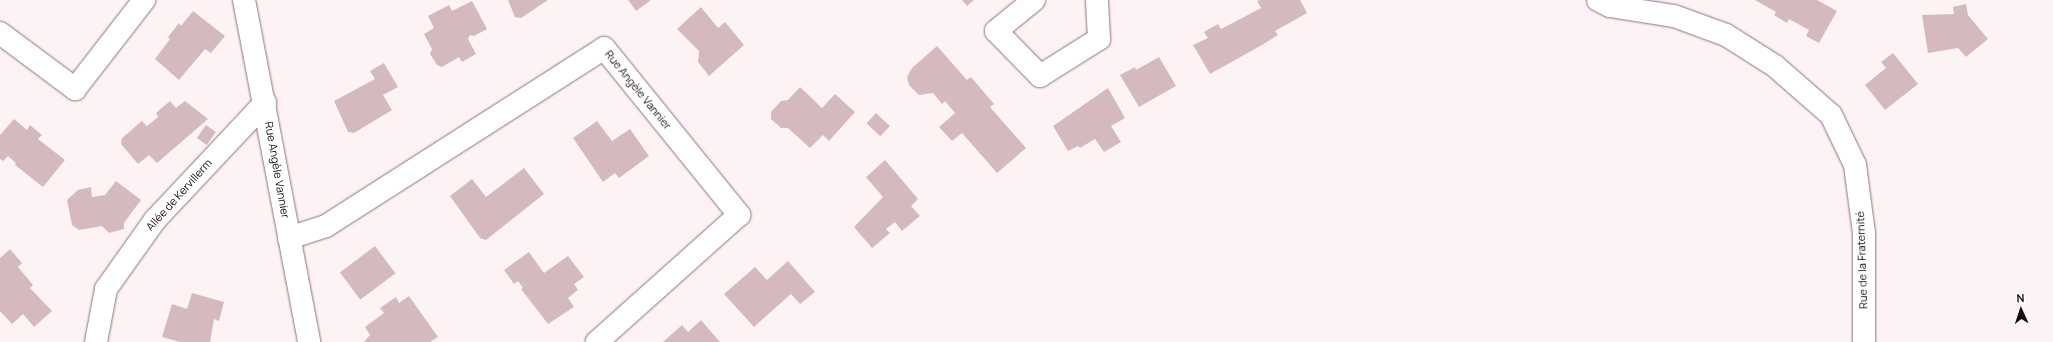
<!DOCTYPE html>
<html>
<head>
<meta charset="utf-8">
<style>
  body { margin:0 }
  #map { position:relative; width:2053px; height:342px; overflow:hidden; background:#fef3f4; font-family:Manrope,sans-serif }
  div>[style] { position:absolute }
  .building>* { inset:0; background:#d4babd; transform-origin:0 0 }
  .roads { filter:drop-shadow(0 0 1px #8c7477) drop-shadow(0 0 1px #8c7477) }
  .street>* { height:22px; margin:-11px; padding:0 11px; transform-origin:11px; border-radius:11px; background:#fff }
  span { translate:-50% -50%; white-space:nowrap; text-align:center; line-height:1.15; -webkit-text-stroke:4px #fff; paint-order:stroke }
  .street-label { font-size:11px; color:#150c0e }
  .north { position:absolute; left:2001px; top:290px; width:40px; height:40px; -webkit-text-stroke:3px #fff; paint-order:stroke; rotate:357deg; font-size:11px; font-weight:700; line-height:16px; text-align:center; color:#150c0e }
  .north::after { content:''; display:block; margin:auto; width:14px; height:18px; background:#150c0e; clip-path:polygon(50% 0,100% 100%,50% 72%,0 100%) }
</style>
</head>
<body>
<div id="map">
  <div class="building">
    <div style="clip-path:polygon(508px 0,548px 0,521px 18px,515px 17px)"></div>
    <div style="clip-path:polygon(628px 0,651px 0,636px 11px)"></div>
    <div style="clip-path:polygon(962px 0,974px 0,967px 6px)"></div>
    <div style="clip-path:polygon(1260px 0,1300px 0,1307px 13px,1275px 31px,1278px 35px,1262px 45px,1210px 74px,1193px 45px,1208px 38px,1204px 32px,1218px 24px,1221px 29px,1261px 8px,1257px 1px)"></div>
    <div style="clip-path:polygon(1755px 0,1817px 0,1837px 11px,1819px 43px,1806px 36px,1809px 30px,1789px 19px,1787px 23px,1774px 15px,1776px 12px)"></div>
    <div style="clip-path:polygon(472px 1px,487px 29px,474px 36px,470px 35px,468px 39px,476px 54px,462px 62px,459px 57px,442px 67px,437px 65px,430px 54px,432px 49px,424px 34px,434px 28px,428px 16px,449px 5px,452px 11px)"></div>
    <div style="clip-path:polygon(1966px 4px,1968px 15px,1988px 39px,1966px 57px,1958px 48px,1928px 53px,1922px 15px,1954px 14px,1953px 7px)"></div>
    <div style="clip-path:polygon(701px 7px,718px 28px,725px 22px,744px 45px,709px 76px,698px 62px,699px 51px,677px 29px)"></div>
    <div style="clip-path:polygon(193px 11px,225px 36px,211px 53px,205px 49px,179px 80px,155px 59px,170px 39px,168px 37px,179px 23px,181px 26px)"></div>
    <div style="clip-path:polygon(937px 46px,967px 80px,971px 77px,994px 104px,990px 107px,1026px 148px,997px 173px,962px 133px,952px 141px,939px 127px,955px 113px,945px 101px,942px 104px,933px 93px,919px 95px,909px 85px,907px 77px,912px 68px)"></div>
    <div style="clip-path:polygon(1893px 53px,1918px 84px,1885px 110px,1865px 85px,1886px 68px,1881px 62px)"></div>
    <div style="clip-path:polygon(1159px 57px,1176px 86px,1139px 107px,1120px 75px,1135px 67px,1136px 70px)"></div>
    <div style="clip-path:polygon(384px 63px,398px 87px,383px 95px,392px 110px,354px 133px,348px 132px,334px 101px,375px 79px,370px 71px)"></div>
    <div style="clip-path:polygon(800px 87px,822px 108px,835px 94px,855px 112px,829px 141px,823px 135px,810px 148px,788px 128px,781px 128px,771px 119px,771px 112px,781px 101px,788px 100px)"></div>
    <div style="clip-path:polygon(1108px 88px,1125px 118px,1111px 126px,1121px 142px,1104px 152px,1095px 139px,1080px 148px,1078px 146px,1068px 151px,1053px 126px)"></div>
    <div style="clip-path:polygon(170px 101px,176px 108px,185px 101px,208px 119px,157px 163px,149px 155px,138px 164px,121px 144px,122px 138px,142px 121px,147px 126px,158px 117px,156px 113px)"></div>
    <div style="left:876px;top:113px;width:19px;height:14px;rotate:43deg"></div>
    <div style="clip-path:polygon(14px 119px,27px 130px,30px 125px,42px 135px,38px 139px,65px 160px,43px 187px,15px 165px,16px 163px,8px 156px,3px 161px,0 159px,0 135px)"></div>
    <div style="clip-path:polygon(597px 121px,612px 141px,630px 129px,649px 156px,619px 178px,615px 173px,603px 182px,573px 138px)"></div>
    <div style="left:206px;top:125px;width:12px;height:16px;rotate:35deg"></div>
    <div style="clip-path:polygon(885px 160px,918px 199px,911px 206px,920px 216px,902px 231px,895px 222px,886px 229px,890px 233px,872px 248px,854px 227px,883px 197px,866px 177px)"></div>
    <div style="clip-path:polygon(524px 168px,544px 194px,486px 240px,480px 238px,450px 196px,472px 179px,486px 197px)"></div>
    <div style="clip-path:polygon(116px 181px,141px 200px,124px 223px,124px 229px,109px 233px,102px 226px,79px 230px,72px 225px,67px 200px,78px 190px,91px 187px,92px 197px,105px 195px)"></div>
    <div style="left:375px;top:246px;width:34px;height:44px;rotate:53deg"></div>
    <div style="clip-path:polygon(10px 249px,22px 263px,18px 267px,33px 285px,30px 288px,52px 311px,34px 327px,23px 314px,12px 324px,0 311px,0 258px)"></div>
    <div style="clip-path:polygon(529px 252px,544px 273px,568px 256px,584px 277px,574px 284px,578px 290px,568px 298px,574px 307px,548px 324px,521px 289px,523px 288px,518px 281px,514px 284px,504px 270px)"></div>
    <div style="clip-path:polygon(788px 261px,815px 292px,800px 304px,791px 294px,754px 327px,724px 294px,755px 267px,767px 280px)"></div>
    <div style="clip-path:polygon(192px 293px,224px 302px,219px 321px,214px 319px,210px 342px,180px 342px,162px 337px,172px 304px,187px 309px)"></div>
    <div style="clip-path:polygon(409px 296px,438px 337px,430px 342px,364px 342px,370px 335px,365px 327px,384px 313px,380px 308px,396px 297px,399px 303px)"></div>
    <div style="clip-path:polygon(701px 320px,720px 342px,663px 342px,682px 325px,688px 332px)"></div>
  </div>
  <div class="roads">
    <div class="street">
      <div style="left:244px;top:0;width:348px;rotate:79.2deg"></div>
      <div style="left:1034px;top:0;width:49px;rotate:140.8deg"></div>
      <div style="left:996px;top:31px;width:63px;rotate:45.6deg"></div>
      <div style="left:1040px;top:76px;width:70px;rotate:-32.1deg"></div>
      <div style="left:1099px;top:39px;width:39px;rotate:-93deg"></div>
      <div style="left:1598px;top:0;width:13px;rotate:27deg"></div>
      <div style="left:1610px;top:6px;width:65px;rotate:8.9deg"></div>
      <div style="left:1674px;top:16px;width:55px;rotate:20.1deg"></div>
      <div style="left:1726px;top:35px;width:58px;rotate:32.3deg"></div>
      <div style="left:1775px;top:66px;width:74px;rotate:41.2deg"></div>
      <div style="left:1831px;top:115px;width:55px;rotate:64.4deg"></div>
      <div style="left:1855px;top:165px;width:69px;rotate:82.5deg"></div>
      <div style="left:1864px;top:233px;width:109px;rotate:90deg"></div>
      <div style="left:0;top:33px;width:94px;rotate:36.7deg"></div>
      <div style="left:75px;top:89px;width:113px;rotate:-52.2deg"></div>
      <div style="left:289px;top:238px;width:39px;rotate:-18deg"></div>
      <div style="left:326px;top:226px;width:330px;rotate:-32.6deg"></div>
      <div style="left:604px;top:48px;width:215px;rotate:51deg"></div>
      <div style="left:739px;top:215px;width:191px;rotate:138.2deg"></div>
      <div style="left:96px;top:342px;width:54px;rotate:-79.3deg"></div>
      <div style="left:106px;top:289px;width:85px;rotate:-54.6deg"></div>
      <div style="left:155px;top:220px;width:161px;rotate:-46.8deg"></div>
    </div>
  </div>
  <div class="street-label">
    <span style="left:638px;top:90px;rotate:51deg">Rue Angèle Vannier</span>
    <span style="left:277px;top:170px;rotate:80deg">Rue Angèle Vannier</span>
    <span style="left:179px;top:195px;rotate:-48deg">Allée de Kervillerm</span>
    <span style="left:1862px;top:260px;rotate:-92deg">Rue de la Fraternité</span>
  </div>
  <div class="north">N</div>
</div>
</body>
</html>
